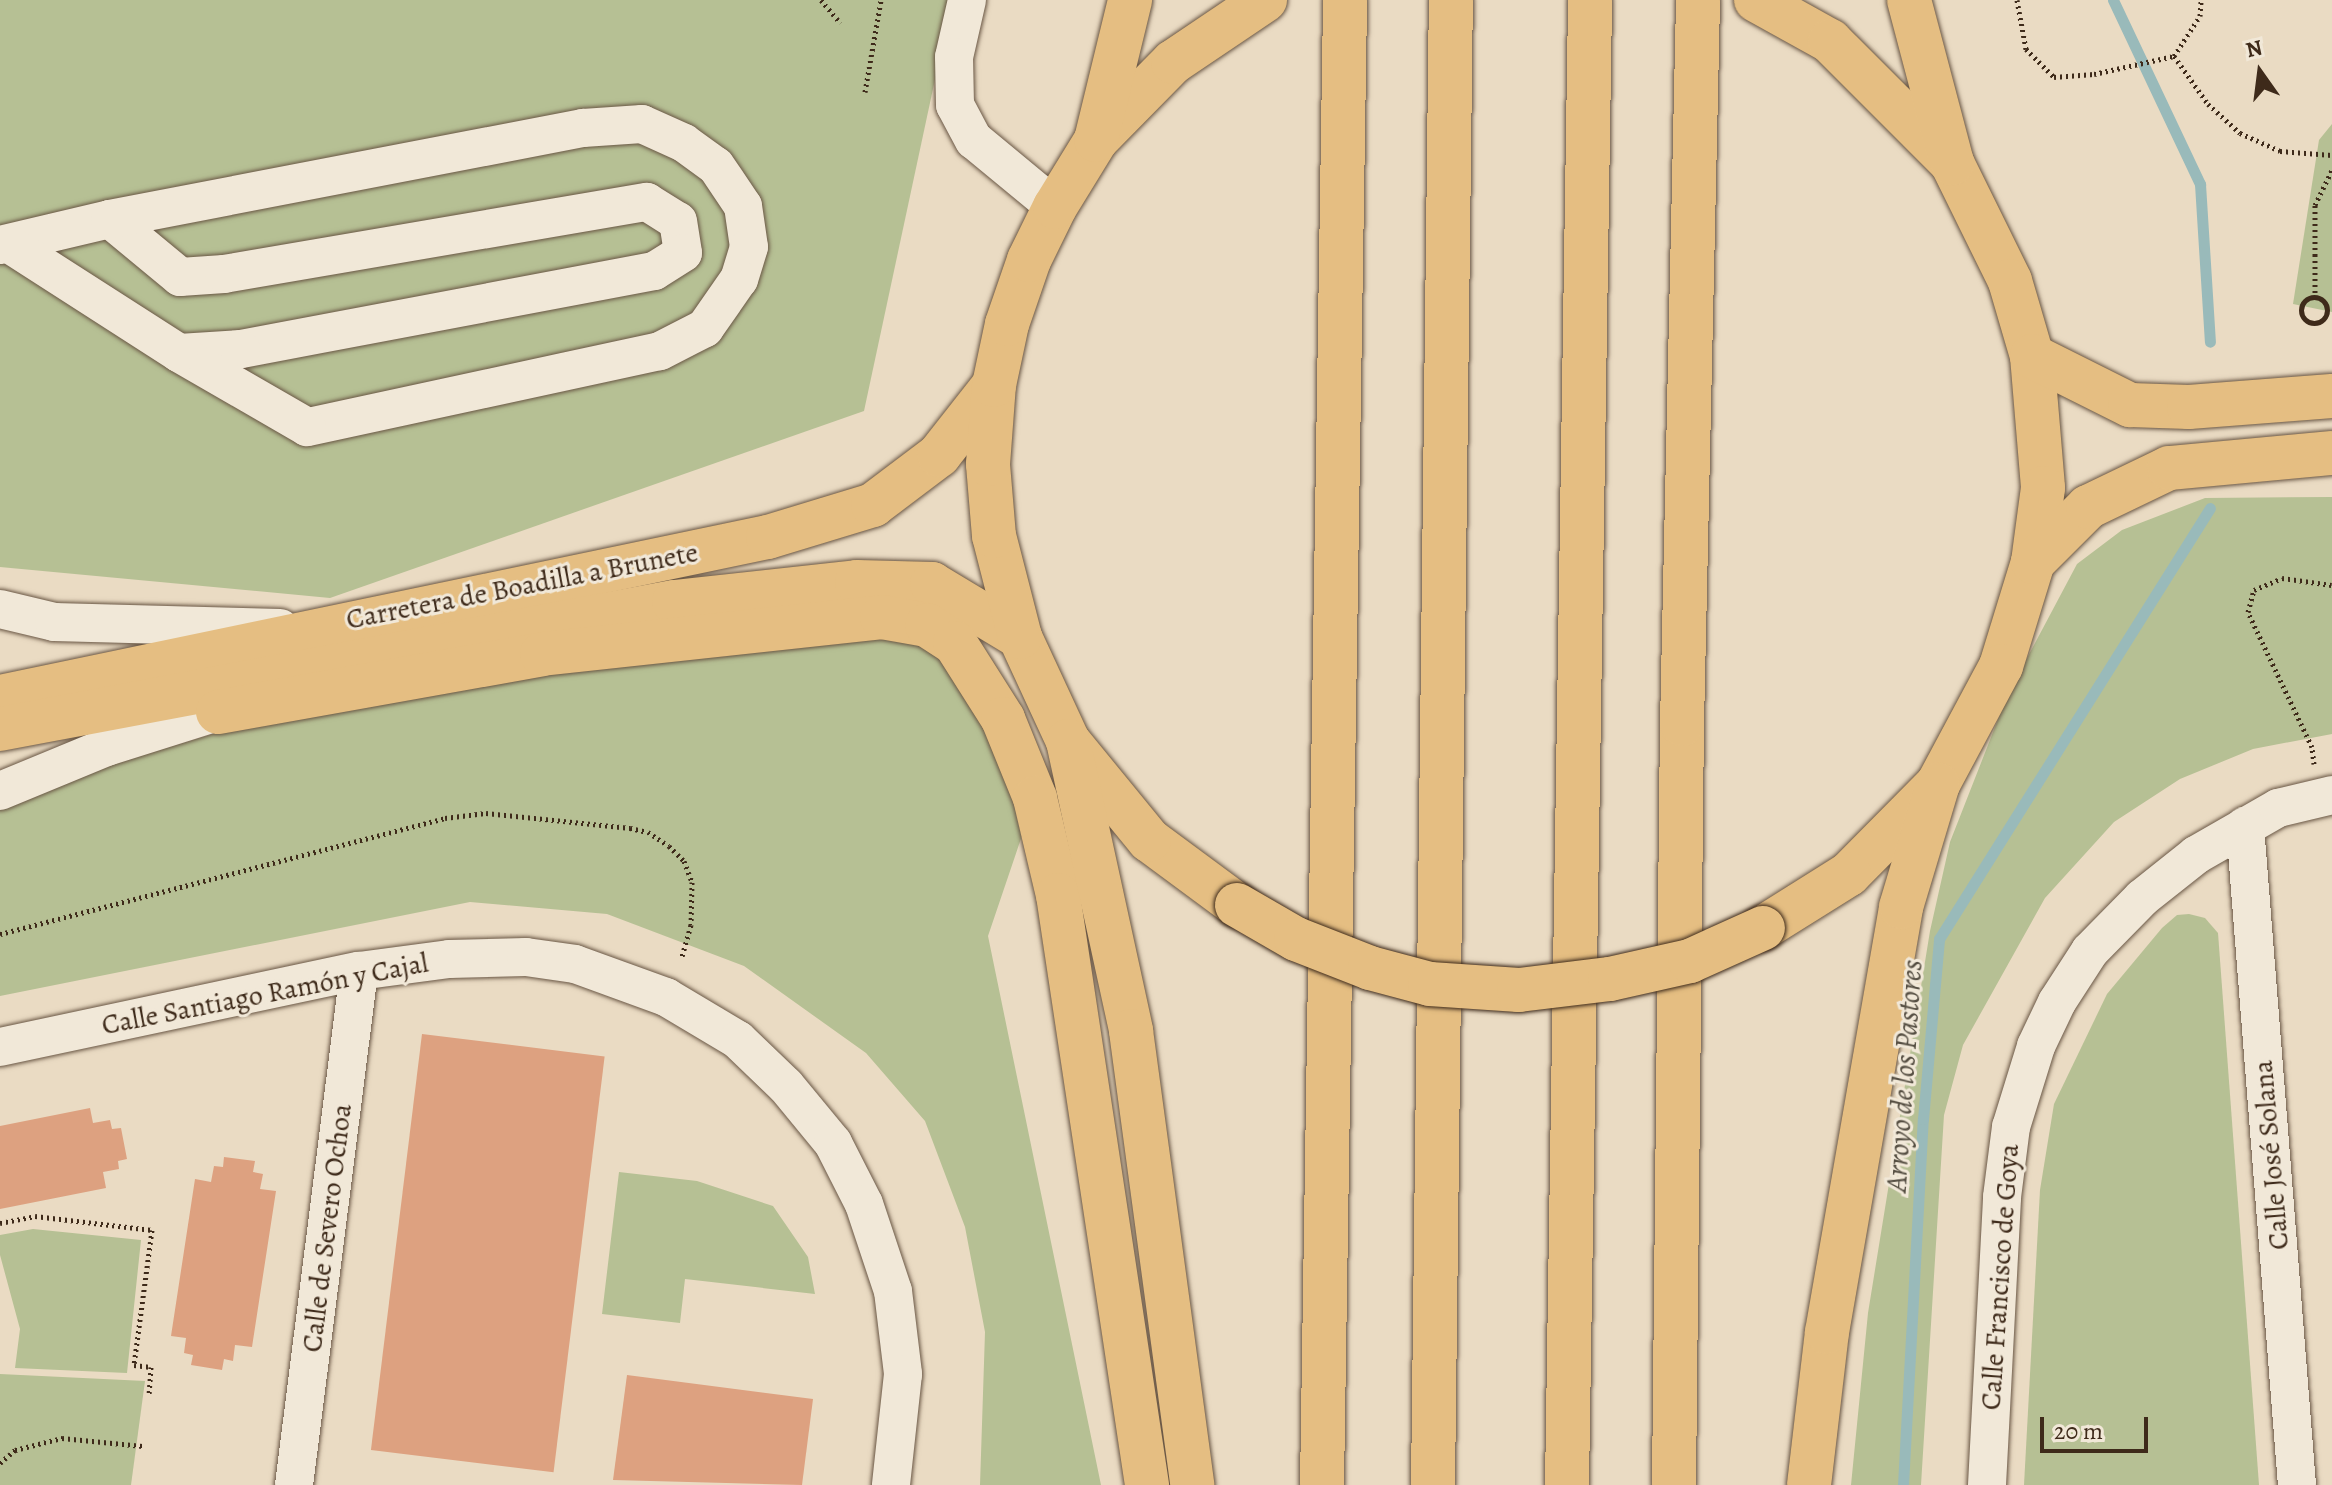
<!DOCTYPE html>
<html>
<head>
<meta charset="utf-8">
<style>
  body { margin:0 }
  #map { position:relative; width:2332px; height:1485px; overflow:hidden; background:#eadbc3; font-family:Alegreya,serif }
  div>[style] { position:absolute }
  .green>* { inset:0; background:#b6c094 }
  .stream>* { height:11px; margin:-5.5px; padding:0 5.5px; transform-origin:5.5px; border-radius:5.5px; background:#99baba }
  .building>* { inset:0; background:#dda180; transform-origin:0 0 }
  .path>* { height:5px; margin-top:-2.5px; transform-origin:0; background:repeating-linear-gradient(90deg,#3e2a1a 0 2px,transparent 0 6px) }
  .path>.ring { margin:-2.5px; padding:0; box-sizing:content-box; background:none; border:5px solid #3e2a1a; border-radius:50% }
  .roads { filter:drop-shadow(0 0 2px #695644) drop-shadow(0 0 2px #695644) }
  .minor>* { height:38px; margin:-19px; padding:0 19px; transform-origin:19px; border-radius:19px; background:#f1e8d8 }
  .major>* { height:44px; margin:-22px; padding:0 22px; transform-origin:22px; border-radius:22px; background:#e5be82 }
  .highway>* { height:44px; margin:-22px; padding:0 22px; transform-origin:22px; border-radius:22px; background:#e5be82 }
  .bridges { filter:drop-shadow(0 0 2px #3e2a1a) drop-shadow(0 0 2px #3e2a1a) }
  .major-bridge>* { height:44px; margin:-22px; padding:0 22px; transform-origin:22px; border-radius:22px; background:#e5be82 }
  span { translate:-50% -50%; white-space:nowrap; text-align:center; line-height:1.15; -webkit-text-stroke:6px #f1e8d8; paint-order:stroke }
  .street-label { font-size:28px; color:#3e2a1a }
  .water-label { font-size:30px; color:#554e42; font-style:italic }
  .north { position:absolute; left:2220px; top:32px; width:80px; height:80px; -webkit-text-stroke:6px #f1e8d8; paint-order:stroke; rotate:346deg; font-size:22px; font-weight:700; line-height:32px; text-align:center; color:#3e2a1a }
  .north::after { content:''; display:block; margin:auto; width:28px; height:36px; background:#3e2a1a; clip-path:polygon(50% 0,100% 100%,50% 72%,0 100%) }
  .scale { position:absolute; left:2040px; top:1417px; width:108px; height:36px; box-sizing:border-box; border:4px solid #3e2a1a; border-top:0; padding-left:10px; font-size:24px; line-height:28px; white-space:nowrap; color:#3e2a1a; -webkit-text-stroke:6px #f1e8d8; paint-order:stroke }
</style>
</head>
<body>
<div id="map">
  <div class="green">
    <div style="clip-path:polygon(0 0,952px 0,864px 411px,330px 598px,0 567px)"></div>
    <div style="clip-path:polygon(2332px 124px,2332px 312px,2293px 304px,2319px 140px)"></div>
    <div style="clip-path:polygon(2332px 497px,2332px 734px,2253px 749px,2180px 779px,2114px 822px,2045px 898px,1963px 1045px,1944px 1115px,1921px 1485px,1851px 1485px,1868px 1313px,1930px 931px,1950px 842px,2008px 694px,2077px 564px,2122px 530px,2205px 498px)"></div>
    <div style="clip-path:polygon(872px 624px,939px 644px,1029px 815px,988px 936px,1101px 1485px,980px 1485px,985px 1332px,965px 1227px,925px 1121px,866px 1053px,744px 966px,607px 914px,470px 902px,0 996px,0 809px,85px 772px,348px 694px)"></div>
    <div style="clip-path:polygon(2189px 914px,2205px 918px,2218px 933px,2259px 1485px,2024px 1485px,2040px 1190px,2054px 1104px,2107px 994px,2162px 928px,2177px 915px)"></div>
    <div style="clip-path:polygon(619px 1172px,697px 1181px,773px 1206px,808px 1257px,815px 1294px,685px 1279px,680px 1323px,602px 1314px)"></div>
    <div style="clip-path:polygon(33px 1229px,141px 1240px,127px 1373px,15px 1368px,20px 1329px,0 1255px,0 1235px)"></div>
    <div style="clip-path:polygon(0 1374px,145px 1381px,131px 1485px,0 1485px)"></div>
  </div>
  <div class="stream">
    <div style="left:2113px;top:0;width:204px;rotate:64.7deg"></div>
    <div style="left:2200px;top:184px;width:158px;rotate:86.4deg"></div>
    <div style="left:1903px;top:1485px;width:367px;rotate:-86.9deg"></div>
    <div style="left:1923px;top:1119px;width:181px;rotate:-84.9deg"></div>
    <div style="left:1939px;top:939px;width:509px;rotate:-57.84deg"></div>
  </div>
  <div class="building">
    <div style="left:422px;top:1034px;width:184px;height:419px;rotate:7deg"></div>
    <div style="clip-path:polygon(90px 1108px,93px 1123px,110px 1120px,112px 1129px,121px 1128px,127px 1159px,118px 1161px,119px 1169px,103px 1172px,106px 1188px,0 1209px,0 1126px)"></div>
    <div style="clip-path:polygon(224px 1157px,255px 1161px,253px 1172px,263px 1174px,260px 1189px,276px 1191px,252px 1347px,235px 1345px,233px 1361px,224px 1359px,222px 1370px,191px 1365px,193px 1355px,184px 1353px,186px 1338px,171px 1336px,195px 1179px,211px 1182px,214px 1166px,223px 1167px)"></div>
    <div style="clip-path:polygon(627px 1375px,813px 1399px,802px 1485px,613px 1480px)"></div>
  </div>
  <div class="path">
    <div style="left:821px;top:0;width:30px;rotate:50deg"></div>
    <div style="left:2017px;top:0;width:50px;rotate:79.6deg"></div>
    <div style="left:2026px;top:49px;width:40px;rotate:45deg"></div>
    <div style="left:2054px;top:77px;width:40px;rotate:-4.3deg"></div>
    <div style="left:2094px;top:74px;width:82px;rotate:-12.7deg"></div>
    <div style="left:2174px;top:56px;width:59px;rotate:54.7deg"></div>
    <div style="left:2208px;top:104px;width:43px;rotate:42.2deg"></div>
    <div style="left:2240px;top:133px;width:44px;rotate:24.2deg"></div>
    <div style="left:2280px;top:151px;width:52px;rotate:4.4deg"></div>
    <div style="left:2174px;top:56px;width:48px;rotate:-57deg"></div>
    <div style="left:2200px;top:16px;width:16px;rotate:-86deg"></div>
    <div style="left:865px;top:92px;width:93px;rotate:-80.1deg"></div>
    <div class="ring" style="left:2301px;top:297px;width:21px;height:21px"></div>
    <div style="left:2315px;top:298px;width:93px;rotate:-90deg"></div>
    <div style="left:2315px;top:205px;width:39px;rotate:-64deg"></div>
    <div style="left:2314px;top:764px;width:17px;rotate:-97deg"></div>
    <div style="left:2312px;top:747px;width:149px;rotate:-115.4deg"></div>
    <div style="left:2248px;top:612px;width:23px;rotate:-75deg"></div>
    <div style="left:2254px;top:590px;width:30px;rotate:-23deg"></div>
    <div style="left:2282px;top:578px;width:50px;rotate:8deg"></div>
    <div style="left:0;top:934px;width:460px;rotate:-14.6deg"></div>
    <div style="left:445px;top:818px;width:41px;rotate:-7deg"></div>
    <div style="left:486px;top:813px;width:145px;rotate:5.9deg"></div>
    <div style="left:630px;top:828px;width:18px;rotate:13deg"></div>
    <div style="left:648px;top:832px;width:25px;rotate:34deg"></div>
    <div style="left:669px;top:846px;width:21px;rotate:45deg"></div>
    <div style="left:684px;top:861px;width:22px;rotate:69deg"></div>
    <div style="left:692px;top:882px;width:43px;rotate:91.3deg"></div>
    <div style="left:691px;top:925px;width:33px;rotate:106deg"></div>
    <div style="left:0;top:1223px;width:36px;rotate:-11deg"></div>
    <div style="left:35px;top:1216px;width:118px;rotate:6.8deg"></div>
    <div style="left:152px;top:1230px;width:136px;rotate:97.6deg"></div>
    <div style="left:134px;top:1365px;width:17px;rotate:7deg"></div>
    <div style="left:151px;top:1367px;width:27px;rotate:94deg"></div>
    <div style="left:0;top:1463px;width:20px;rotate:-41deg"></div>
    <div style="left:15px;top:1450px;width:49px;rotate:-14.3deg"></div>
    <div style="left:62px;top:1438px;width:81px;rotate:5.6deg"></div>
  </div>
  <div class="roads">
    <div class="minor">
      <div style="left:967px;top:0;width:58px;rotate:102.8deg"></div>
      <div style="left:954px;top:57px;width:48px;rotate:88.8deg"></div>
      <div style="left:955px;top:105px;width:40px;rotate:62deg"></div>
      <div style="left:974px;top:140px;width:105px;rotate:39.6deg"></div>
      <div style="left:110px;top:219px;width:91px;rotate:39.6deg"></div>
      <div style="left:180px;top:277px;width:44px;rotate:-3.9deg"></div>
      <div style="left:224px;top:274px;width:429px;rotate:-9.7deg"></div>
      <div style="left:647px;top:202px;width:36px;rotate:32deg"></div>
      <div style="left:678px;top:221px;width:32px;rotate:81deg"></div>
      <div style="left:683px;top:253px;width:34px;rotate:148deg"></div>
      <div style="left:654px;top:271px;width:420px;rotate:169.3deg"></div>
      <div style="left:241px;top:349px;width:62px;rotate:176.3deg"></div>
      <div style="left:0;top:245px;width:113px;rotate:-13.3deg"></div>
      <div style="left:110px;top:219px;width:482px;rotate:-10.9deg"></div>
      <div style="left:583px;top:128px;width:59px;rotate:-3.9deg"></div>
      <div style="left:642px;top:124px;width:46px;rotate:24.3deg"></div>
      <div style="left:684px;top:143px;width:39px;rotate:36deg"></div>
      <div style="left:716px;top:166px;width:48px;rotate:56deg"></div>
      <div style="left:743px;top:206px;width:41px;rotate:81.7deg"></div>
      <div style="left:749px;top:247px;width:34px;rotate:107deg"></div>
      <div style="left:739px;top:279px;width:60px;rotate:124.8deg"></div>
      <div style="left:705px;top:328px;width:51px;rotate:152.9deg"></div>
      <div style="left:660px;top:351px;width:361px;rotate:167.8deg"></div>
      <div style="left:307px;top:427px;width:148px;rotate:-150deg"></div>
      <div style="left:179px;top:353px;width:202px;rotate:-147.3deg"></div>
      <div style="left:0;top:609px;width:56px;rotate:13.5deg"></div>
      <div style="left:54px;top:622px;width:226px;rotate:1.5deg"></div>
      <div style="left:0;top:791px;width:116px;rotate:-22.4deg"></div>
      <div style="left:107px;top:747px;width:146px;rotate:-17.6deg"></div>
      <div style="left:2245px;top:826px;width:661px;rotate:85.49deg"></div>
      <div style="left:0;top:1047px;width:367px;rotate:-12deg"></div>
      <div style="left:359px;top:971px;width:91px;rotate:-7.6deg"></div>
      <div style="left:449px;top:959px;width:77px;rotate:-1.5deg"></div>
      <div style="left:526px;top:957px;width:49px;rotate:8.1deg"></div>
      <div style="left:575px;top:964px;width:97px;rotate:19.9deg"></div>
      <div style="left:666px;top:997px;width:84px;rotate:30.8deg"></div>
      <div style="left:738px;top:1040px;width:66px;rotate:43.8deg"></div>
      <div style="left:786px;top:1086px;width:74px;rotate:50.5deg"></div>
      <div style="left:833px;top:1143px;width:68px;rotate:63.1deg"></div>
      <div style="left:864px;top:1204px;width:92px;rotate:71.6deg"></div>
      <div style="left:893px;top:1291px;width:84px;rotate:83.1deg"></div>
      <div style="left:903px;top:1374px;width:112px;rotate:96.2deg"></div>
      <div style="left:294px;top:1485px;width:518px;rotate:-82.79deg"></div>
      <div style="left:1987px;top:1485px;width:288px;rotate:-87deg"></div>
      <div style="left:2002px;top:1197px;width:71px;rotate:-82.7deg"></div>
      <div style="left:2011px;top:1127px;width:85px;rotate:-72.8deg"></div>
      <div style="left:2036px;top:1046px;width:49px;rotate:-64.5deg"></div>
      <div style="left:2057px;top:1002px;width:61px;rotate:-57.1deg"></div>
      <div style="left:2090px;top:951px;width:74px;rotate:-45.5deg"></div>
      <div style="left:2142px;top:898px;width:69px;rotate:-38.5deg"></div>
      <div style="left:2196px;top:855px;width:95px;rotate:-29.8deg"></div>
      <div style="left:2278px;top:808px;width:56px;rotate:-13.5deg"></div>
    </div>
    <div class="major">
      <div style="left:1756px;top:0;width:85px;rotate:29deg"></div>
      <div style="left:1830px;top:41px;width:173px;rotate:45deg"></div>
      <div style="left:1952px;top:163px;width:131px;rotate:63.8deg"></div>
      <div style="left:2010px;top:281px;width:78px;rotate:73.7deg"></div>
      <div style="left:2032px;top:356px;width:132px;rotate:85.2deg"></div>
      <div style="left:2043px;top:488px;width:75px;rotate:97.7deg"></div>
      <div style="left:2033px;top:562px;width:109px;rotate:107.1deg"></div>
      <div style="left:2001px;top:666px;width:134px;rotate:118.1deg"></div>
      <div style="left:1938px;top:784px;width:127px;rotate:134.7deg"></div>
      <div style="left:1849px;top:874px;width:102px;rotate:147.9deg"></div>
      <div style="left:2032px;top:356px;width:110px;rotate:26.6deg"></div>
      <div style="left:2130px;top:405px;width:59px;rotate:1.9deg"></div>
      <div style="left:2189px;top:407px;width:143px;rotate:-4.4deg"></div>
      <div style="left:2033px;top:562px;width:78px;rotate:-45deg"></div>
      <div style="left:2088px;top:507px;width:90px;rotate:-25.7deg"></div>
      <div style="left:2169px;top:468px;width:164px;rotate:-5.3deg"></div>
      <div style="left:0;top:697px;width:784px;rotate:-11.77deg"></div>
      <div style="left:768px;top:537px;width:110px;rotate:-16.9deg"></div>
      <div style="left:873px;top:505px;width:83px;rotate:-37.1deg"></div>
      <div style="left:939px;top:455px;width:89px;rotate:-51.8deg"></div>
      <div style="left:0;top:729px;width:686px;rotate:-10.67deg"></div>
      <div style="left:674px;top:602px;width:184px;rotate:-6.2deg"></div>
      <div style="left:857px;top:582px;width:75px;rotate:1.5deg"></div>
      <div style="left:932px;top:584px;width:103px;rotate:31.1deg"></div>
      <div style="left:1237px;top:905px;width:109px;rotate:-143.5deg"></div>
      <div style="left:1149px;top:840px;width:128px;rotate:-129.3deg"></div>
      <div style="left:1068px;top:741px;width:115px;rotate:-114.8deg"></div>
      <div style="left:1020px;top:637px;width:104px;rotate:-104.4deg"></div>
      <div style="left:994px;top:536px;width:72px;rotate:-94.8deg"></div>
      <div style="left:988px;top:464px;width:79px;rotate:-85.7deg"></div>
      <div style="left:994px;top:385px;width:62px;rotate:-78deg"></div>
      <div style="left:1007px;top:324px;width:68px;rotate:-71deg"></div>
      <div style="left:1029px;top:260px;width:59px;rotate:-63.9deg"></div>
      <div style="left:1055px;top:207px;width:79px;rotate:-58.5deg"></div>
      <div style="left:1096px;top:140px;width:110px;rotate:-45.4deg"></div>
      <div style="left:1173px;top:62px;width:111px;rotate:-34deg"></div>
    </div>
    <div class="highway">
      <div style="left:1909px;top:0;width:169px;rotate:75.2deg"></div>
      <div style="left:1096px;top:140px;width:144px;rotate:-76.3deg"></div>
      <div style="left:218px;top:712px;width:329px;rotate:-10.1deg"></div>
      <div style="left:542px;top:654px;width:342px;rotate:-6.2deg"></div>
      <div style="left:882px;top:617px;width:46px;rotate:10.1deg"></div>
      <div style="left:927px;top:625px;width:33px;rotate:33deg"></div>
      <div style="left:955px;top:643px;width:90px;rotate:57.7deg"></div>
      <div style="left:1003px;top:719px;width:85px;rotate:67.9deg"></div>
      <div style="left:1035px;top:798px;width:100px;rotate:76.7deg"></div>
      <div style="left:1058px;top:895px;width:597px;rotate:81.42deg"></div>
      <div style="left:1068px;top:741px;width:297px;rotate:77.7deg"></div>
      <div style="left:1131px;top:1031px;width:458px;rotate:82.3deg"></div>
      <div style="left:1322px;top:1485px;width:1485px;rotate:-89.11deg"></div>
      <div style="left:1433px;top:1485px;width:1485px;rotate:-89.31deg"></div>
      <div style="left:1567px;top:1485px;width:1485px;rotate:-89.11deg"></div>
      <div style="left:1674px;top:1485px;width:761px;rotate:-89.4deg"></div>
      <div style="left:1682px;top:724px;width:724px;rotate:-88.73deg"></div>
      <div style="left:1809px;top:1485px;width:154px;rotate:-83.3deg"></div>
      <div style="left:1827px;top:1332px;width:431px;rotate:-80.1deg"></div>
      <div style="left:1901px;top:907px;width:128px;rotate:-73.3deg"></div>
    </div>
  </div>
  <div class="bridges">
    <div class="major-bridge">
      <div style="left:1237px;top:905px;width:68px;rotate:30deg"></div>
      <div style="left:1296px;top:939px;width:79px;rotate:21.4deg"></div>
      <div style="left:1370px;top:968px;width:62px;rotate:14.9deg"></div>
      <div style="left:1430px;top:984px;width:89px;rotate:3.9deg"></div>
      <div style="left:1519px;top:990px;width:92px;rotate:-6.9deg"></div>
      <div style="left:1610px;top:979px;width:82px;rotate:-12.7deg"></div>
      <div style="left:1690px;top:961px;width:80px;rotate:-24.3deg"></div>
    </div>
  </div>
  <div class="street-label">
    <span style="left:522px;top:586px;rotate:-11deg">Carretera de Boadilla a Brunete</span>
    <span style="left:265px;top:994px;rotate:-11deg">Calle Santiago Ramón y Cajal</span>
    <span style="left:2271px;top:1155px;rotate:-95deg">Calle José Solana</span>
    <span style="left:327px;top:1228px;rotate:-83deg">Calle de Severo Ochoa</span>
    <span style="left:2000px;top:1277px;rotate:-86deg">Calle Francisco de Goya</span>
  </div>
  <div class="water-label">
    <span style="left:1904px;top:1076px;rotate:-86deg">Arroyo de los Pastores</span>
  </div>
  <div class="north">N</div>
  <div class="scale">20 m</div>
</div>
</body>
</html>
